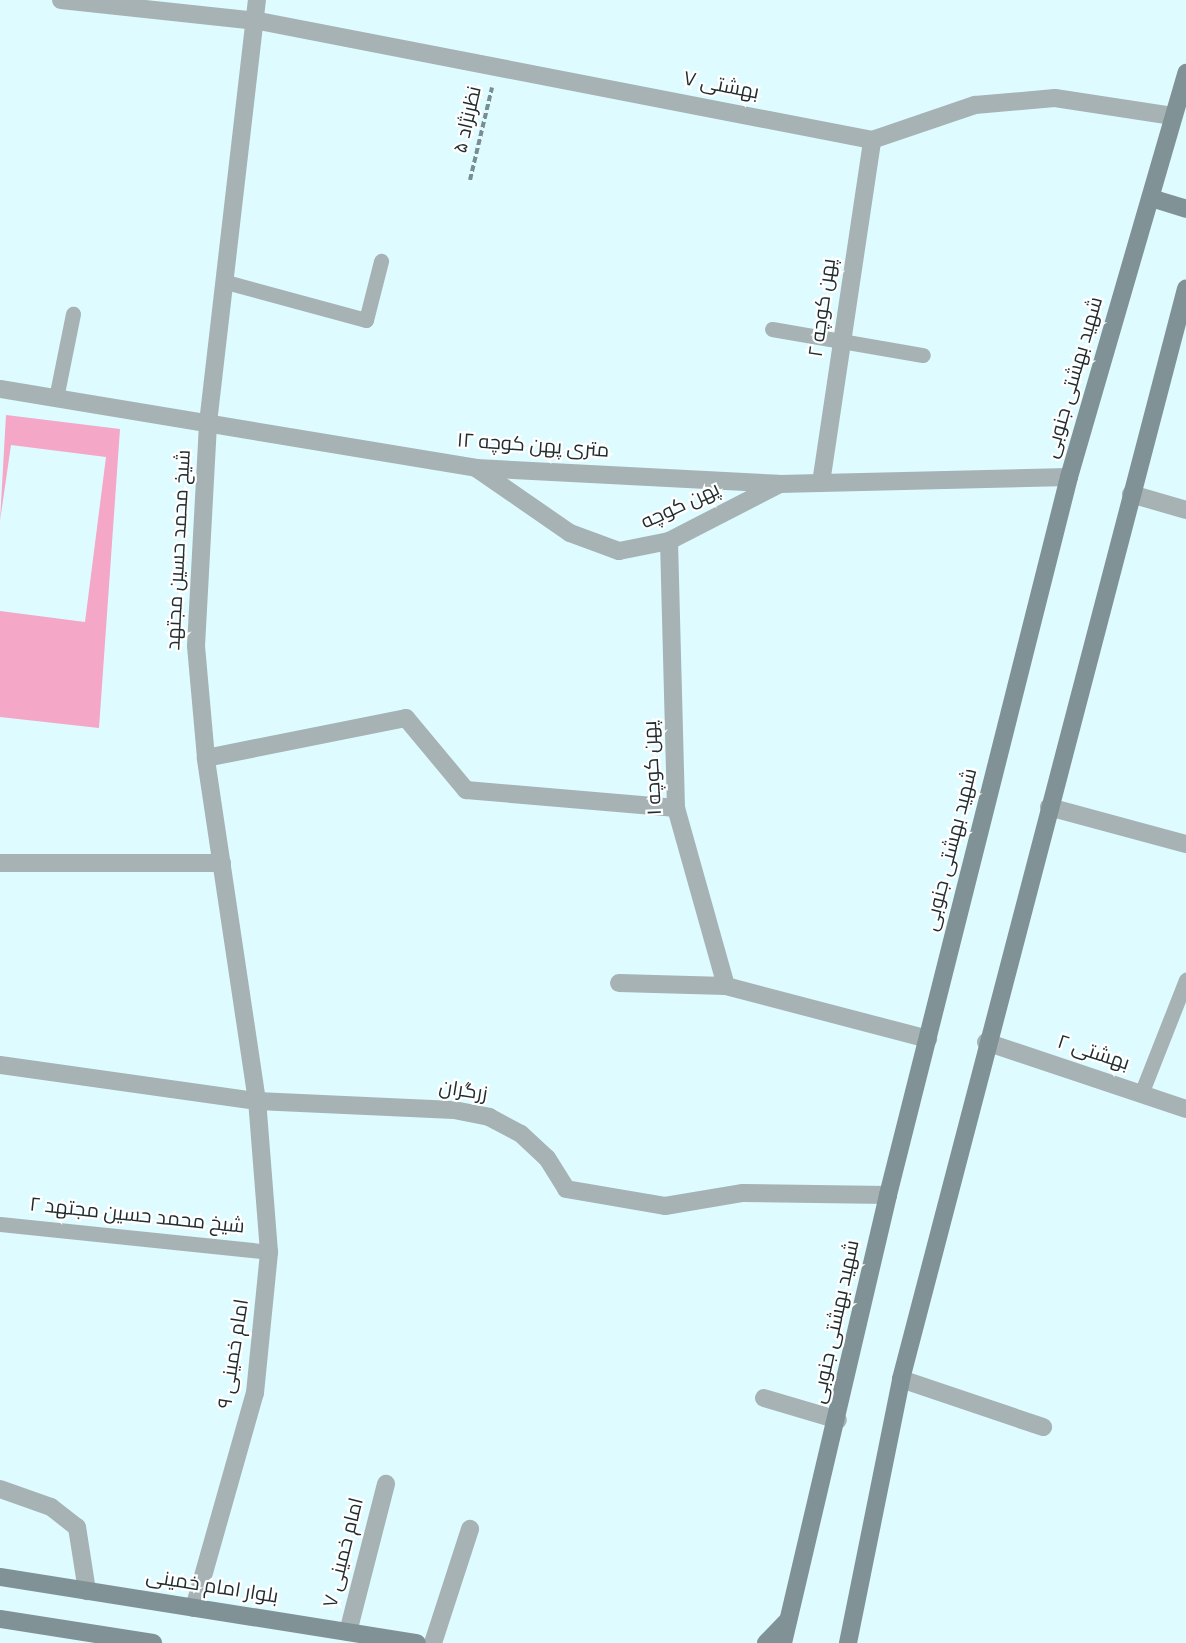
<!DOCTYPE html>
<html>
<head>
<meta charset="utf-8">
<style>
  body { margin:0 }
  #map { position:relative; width:1186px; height:1643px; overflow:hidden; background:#defbff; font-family:Overpass,Cairo,sans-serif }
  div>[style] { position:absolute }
  .building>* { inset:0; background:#f4a7c6 }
  .path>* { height:4px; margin-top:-2px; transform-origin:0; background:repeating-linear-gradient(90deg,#7a8e91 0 6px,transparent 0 9px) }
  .lane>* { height:15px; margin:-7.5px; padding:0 7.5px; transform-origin:7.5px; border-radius:7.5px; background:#a6b2b4 }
  .street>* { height:18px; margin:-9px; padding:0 9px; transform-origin:9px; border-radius:9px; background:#a6b2b4 }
  .secondary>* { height:18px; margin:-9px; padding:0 9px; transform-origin:9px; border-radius:9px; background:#809295 }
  span { translate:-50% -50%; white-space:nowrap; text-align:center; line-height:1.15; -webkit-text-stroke:4.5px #fff; paint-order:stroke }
  .street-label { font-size:20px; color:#222d2f }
</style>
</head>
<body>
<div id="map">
  <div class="building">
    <div style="clip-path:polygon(6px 415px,120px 429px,99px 728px,0 717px,0 611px,85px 622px,106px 457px,11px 445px,0 521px)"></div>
  </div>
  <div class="path">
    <div style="left:470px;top:180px;width:95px;rotate:-76.6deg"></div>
  </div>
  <div class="lane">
    <div style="left:226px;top:282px;width:145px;rotate:15.2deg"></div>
    <div style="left:366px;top:320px;width:61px;rotate:-75.7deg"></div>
    <div style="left:772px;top:329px;width:153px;rotate:9.8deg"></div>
    <div style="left:56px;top:398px;width:86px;rotate:-78.6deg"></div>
    <div style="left:1141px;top:1094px;width:123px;rotate:-68.5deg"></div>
    <div style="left:0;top:1224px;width:270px;rotate:5.9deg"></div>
  </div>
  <div class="street">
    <div style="left:61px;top:0;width:199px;rotate:6.1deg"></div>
    <div style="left:259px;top:21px;width:624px;rotate:10.99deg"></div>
    <div style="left:872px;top:140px;width:109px;rotate:-18.8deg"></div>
    <div style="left:975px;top:105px;width:80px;rotate:-5deg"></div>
    <div style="left:1055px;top:98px;width:119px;rotate:8.7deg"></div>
    <div style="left:0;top:389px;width:483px;rotate:9.4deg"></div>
    <div style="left:476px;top:468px;width:303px;rotate:3deg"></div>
    <div style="left:779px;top:484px;width:290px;rotate:-1.4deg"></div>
    <div style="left:476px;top:468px;width:114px;rotate:34.7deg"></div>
    <div style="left:570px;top:533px;width:52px;rotate:20.2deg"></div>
    <div style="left:619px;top:551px;width:51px;rotate:-11.3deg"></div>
    <div style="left:669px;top:541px;width:123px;rotate:-27.2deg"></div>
    <div style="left:821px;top:483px;width:347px;rotate:-81.5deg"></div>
    <div style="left:1131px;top:494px;width:57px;rotate:16.2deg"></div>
    <div style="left:669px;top:541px;width:267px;rotate:88.5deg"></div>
    <div style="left:676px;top:808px;width:185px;rotate:74.3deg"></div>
    <div style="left:206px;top:758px;width:204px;rotate:-11.3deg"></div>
    <div style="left:406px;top:718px;width:94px;rotate:50.2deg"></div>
    <div style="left:466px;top:790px;width:211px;rotate:4.9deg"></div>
    <div style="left:1049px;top:807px;width:142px;rotate:15.1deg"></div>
    <div style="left:0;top:863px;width:222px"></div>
    <div style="left:619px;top:983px;width:107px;rotate:1.6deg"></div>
    <div style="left:726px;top:986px;width:209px;rotate:14.7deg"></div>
    <div style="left:986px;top:1042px;width:211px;rotate:18.5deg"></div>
    <div style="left:0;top:1065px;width:260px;rotate:8deg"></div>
    <div style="left:257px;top:1101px;width:197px;rotate:2.6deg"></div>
    <div style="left:454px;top:1110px;width:36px;rotate:11deg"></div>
    <div style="left:489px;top:1117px;width:36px;rotate:28deg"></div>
    <div style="left:521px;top:1134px;width:35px;rotate:43deg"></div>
    <div style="left:547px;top:1158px;width:36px;rotate:58deg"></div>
    <div style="left:566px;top:1189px;width:100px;rotate:9.7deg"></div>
    <div style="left:665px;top:1206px;width:79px;rotate:-9.5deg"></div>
    <div style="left:743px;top:1193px;width:145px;rotate:0.8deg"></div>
    <div style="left:901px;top:1379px;width:150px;rotate:18.7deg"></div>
    <div style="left:764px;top:1398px;width:77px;rotate:16.6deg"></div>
    <div style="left:0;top:1489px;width:54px;rotate:19.4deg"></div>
    <div style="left:51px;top:1507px;width:33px;rotate:38deg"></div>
    <div style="left:77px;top:1527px;width:65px;rotate:81.1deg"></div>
    <div style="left:194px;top:1608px;width:223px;rotate:-74.2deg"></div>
    <div style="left:255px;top:1393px;width:142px;rotate:-84.3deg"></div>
    <div style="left:269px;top:1252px;width:151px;rotate:-94.5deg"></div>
    <div style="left:257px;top:1101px;width:347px;rotate:-98.5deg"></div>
    <div style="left:206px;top:758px;width:112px;rotate:-95.1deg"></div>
    <div style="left:196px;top:646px;width:223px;rotate:-86.9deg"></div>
    <div style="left:208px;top:423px;width:426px;rotate:-83.4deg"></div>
    <div style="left:348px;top:1632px;width:153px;rotate:-75.6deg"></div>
    <div style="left:433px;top:1643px;width:120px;rotate:-72deg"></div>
  </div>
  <div class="secondary">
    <div style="left:1151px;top:198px;width:37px;rotate:17deg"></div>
    <div style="left:0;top:1577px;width:422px;rotate:9deg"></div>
    <div style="left:0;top:1619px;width:155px;rotate:8.9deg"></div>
    <div style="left:766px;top:1643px;width:32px;rotate:-46deg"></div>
    <div style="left:783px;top:1643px;width:460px;rotate:-76.8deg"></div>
    <div style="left:888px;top:1195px;width:740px;rotate:-75.85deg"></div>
    <div style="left:1069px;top:477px;width:421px;rotate:-73.8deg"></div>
    <div style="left:848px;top:1643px;width:269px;rotate:-78.6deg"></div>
    <div style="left:901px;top:1379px;width:1127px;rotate:-75.35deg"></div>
  </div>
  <div class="street-label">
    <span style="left:721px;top:87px;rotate:11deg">بهشتی ۷</span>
    <span style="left:469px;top:120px;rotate:-77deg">نظرنژاد ۵</span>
    <span style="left:824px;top:308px;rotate:-82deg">پهن کوچه ۲</span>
    <span style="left:1075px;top:378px;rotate:-74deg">شهید بهشتی جنوبی</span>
    <span style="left:533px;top:447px;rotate:4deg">۱۲ متری پهن کوچه</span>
    <span style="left:681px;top:507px;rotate:-25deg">پهن کوچه</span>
    <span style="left:180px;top:550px;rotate:-87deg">شیخ محمد حسین مجتهد</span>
    <span style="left:654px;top:768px;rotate:-93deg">پهن کوچه ۱</span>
    <span style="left:952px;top:850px;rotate:-76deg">شهید بهشتی جنوبی</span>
    <span style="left:1093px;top:1054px;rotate:18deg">بهشتی ۲</span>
    <span style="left:463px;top:1092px;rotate:9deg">زرگران</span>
    <span style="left:137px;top:1217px;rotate:6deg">شیخ محمد حسین مجتهد ۲</span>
    <span style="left:837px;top:1322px;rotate:-78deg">شهید بهشتی جنوبی</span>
    <span style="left:235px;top:1354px;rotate:-81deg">امام خمینی ۹</span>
    <span style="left:345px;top:1553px;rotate:-76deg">امام خمینی ۷</span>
    <span style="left:212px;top:1588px;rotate:9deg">بلوار امام خمینی</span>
  </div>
</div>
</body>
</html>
